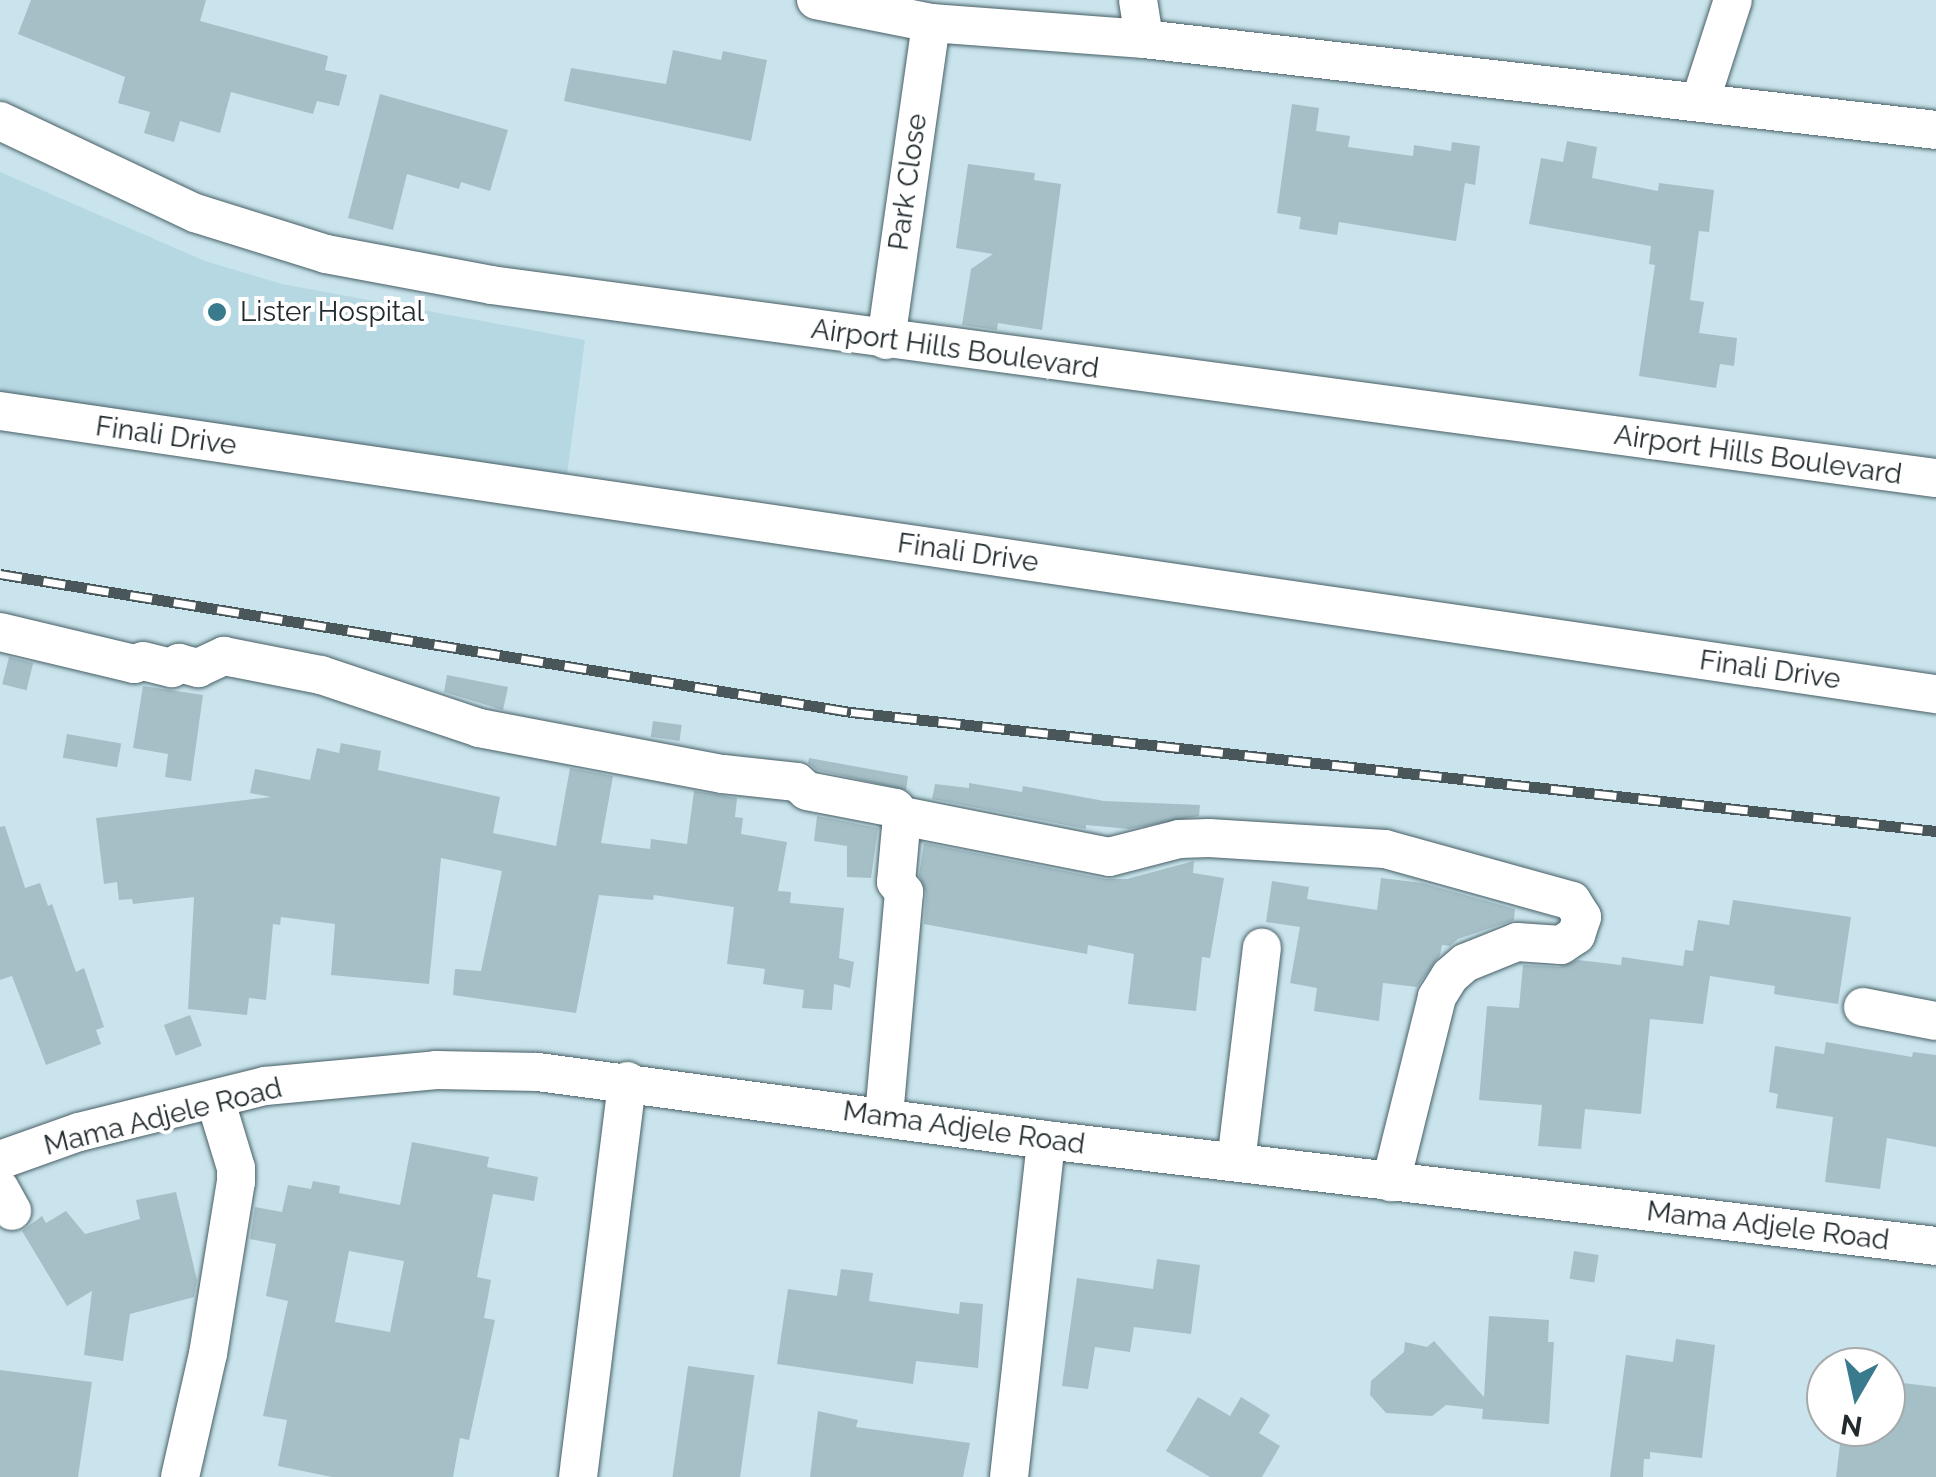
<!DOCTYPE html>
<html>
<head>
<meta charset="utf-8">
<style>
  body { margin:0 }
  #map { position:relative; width:1936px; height:1477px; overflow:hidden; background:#c9e4ec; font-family:Raleway,sans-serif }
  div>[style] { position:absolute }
  .built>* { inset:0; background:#b5d8e3 }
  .building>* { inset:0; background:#a5bfc7; transform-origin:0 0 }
  .roads { filter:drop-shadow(0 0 2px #485f66) drop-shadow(0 0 2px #485f66) }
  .minor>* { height:38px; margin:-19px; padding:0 19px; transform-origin:19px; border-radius:19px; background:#fff }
  .rail>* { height:11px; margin-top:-5.5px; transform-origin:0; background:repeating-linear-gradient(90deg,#fff 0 22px,#49575b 0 44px); box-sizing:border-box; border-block:2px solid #49575b }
  .dots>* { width:28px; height:28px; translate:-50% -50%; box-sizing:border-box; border:5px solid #fff; border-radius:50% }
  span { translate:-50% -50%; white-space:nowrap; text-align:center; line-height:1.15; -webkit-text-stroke:8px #fff; paint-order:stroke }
  .street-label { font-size:28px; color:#212b2e }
  .poi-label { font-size:28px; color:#212b2e }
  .left { translate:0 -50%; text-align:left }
  .north { position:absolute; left:1806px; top:1347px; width:100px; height:100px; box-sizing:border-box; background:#fff; border:2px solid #a6aaab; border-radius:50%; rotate:189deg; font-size:28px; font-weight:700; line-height:40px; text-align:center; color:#212b2e }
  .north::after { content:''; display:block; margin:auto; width:35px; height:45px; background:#397b8d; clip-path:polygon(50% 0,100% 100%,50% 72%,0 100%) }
</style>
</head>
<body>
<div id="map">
  <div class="built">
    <div style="clip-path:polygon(0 172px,205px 261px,282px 284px,585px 340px,565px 489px,0 402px)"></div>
  </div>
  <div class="building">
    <div style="clip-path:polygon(31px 0,206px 0,200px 21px,328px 56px,325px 70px,347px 75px,339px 106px,317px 101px,313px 114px,231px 92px,220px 133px,180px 121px,174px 142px,144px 133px,150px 112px,118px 103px,125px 77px,18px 34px)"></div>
    <div style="clip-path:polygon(673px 50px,721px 60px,723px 51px,767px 60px,751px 141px,564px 101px,571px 68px,666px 84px)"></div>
    <div style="clip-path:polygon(380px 94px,508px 130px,490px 191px,461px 182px,459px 189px,407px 174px,393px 230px,348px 218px)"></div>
    <div style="clip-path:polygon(1292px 104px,1319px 108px,1316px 131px,1350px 136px,1348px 147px,1413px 156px,1414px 145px,1451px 151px,1452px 142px,1480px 146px,1475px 185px,1465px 183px,1456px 241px,1339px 222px,1337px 235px,1299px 229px,1301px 217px,1277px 213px)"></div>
    <div style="clip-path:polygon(1567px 141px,1597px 147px,1592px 178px,1658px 191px,1659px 183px,1714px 190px,1709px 232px,1699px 231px,1690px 300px,1704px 302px,1699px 333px,1737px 338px,1734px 366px,1720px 364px,1716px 388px,1639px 376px,1655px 265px,1649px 264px,1651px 246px,1529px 224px,1541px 158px,1563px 162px)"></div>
    <div style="clip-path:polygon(968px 164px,1035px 173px,1034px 180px,1061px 184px,1042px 330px,998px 323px,997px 330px,962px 325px,971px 269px,993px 254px,956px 248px)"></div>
    <div style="left:9px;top:657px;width:25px;height:28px;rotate:14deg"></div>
    <div style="clip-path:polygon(447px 675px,508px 687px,503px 710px,444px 692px)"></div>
    <div style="clip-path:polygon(143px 686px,203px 695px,191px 781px,165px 777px,168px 754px,133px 748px)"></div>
    <div style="left:653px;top:721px;width:29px;height:16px;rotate:8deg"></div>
    <div style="left:67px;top:734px;width:55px;height:24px;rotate:10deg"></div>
    <div style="clip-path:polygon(341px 743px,381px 751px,378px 770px,500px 797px,493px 833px,556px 846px,570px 768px,613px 776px,601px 843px,650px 849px,651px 839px,687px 844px,694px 791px,737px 798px,735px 817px,743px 818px,741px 834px,787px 842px,778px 891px,791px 892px,790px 903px,844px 908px,839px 958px,854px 962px,850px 988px,834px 984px,832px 1010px,802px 1008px,804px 990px,763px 984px,765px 969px,727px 964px,734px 907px,654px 895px,653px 900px,599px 895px,576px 1013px,453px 995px,455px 969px,481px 971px,502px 871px,441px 858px,429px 984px,331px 975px,335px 924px,281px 917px,280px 925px,273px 924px,266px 1000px,249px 998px,247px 1015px,188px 1009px,194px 897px,133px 904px,132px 899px,119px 900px,117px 882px,104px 884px,96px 818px,271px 797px,250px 793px,255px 769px,310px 780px,317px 748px,339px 753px)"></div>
    <div style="clip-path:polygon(809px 758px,908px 776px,906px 790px,817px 770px,808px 763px)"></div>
    <div style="clip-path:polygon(969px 783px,1022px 792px,1023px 786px,1104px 801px,1200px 805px,1199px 816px,1129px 829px,1086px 825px,1086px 829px,932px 799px,935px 784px,969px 788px)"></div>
    <div style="clip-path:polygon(817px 816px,878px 828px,871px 878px,847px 877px,847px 846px,814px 841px)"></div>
    <div style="clip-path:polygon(5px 826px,25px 888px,40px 883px,48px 906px,52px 904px,76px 972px,84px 968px,104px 1027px,96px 1030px,101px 1044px,46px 1065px,12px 976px,0 980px,0 827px)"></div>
    <div style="clip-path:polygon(924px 843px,1105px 879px,1127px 879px,1194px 861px,1193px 873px,1224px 878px,1210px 958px,1202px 957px,1196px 1011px,1128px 1004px,1134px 954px,1088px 945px,1087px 954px,924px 924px,926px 893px,919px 875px)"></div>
    <div style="clip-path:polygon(1381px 878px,1422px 883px,1515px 909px,1514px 920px,1458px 939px,1450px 946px,1442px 945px,1440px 955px,1417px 987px,1383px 983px,1379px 1021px,1314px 1011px,1317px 988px,1290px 983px,1300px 927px,1266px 922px,1272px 881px,1309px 887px,1307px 899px,1377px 910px)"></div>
    <div style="clip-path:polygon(1733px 900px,1851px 917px,1838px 1004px,1774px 994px,1775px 986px,1710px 976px,1703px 1024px,1650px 1019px,1641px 1114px,1585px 1109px,1581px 1149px,1538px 1146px,1542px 1105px,1479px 1100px,1487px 1006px,1519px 1008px,1523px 965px,1559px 967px,1578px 960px,1621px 965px,1622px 957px,1683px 966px,1685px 950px,1693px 951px,1698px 920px,1729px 925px)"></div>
    <div style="left:190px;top:1015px;width:33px;height:28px;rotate:69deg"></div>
    <div style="clip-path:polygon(1826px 1042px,1912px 1057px,1913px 1052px,1936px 1055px,1936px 1147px,1887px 1138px,1880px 1189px,1825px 1182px,1833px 1117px,1776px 1108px,1778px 1094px,1769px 1092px,1775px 1046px,1824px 1054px)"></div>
    <div style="clip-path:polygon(evenodd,412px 1142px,489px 1157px,487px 1167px,538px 1177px,534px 1201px,493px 1194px,477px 1277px,491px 1280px,484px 1318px,495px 1320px,469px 1440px,460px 1438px,453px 1477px,332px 1477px,278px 1466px,287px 1420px,263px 1416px,288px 1301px,266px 1296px,276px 1244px,250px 1239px,255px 1207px,282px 1212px,288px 1185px,311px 1189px,313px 1181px,340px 1186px,339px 1193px,400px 1205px,412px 1142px,349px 1251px,404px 1261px,390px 1332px,335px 1322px,349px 1251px)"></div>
    <div style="clip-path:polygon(176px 1192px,197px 1280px,194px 1297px,130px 1314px,123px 1361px,84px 1355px,92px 1291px,67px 1306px,22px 1231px,42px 1216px,46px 1223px,66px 1211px,85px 1234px,140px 1219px,136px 1200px)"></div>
    <div style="left:1574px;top:1251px;width:25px;height:28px;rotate:9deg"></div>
    <div style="clip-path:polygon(1157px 1259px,1200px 1265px,1191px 1334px,1134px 1327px,1130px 1352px,1095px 1347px,1088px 1389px,1062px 1386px,1077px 1278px,1153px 1289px)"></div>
    <div style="clip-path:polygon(841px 1269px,873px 1273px,869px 1301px,959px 1314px,960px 1302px,983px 1304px,978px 1368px,916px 1361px,913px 1384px,777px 1364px,788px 1289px,837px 1296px)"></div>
    <div style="clip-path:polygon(1489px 1316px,1549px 1320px,1548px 1342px,1554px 1342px,1549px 1424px,1482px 1419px,1483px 1409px,1446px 1405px,1432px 1416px,1386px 1413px,1370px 1395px,1371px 1381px,1404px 1352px,1405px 1342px,1427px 1347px,1434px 1341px,1484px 1397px)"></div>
    <div style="clip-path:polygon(1676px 1339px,1715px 1345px,1702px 1458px,1650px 1452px,1650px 1459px,1644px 1459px,1643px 1477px,1610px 1477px,1626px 1355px,1673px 1362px)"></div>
    <div style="left:688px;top:1366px;width:67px;height:112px;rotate:8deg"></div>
    <div style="clip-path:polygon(0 1370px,92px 1382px,78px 1477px,0 1477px)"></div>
    <div style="clip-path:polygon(1886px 1381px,1936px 1387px,1936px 1477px,1836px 1477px,1841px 1436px,1848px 1437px,1849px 1427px,1886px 1427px)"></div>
    <div style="clip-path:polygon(1198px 1397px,1230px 1416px,1241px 1397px,1270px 1415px,1259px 1433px,1280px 1446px,1262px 1477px,1210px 1477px,1166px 1451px)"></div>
    <div style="clip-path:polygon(818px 1411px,858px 1420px,856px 1427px,970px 1443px,963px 1477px,810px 1477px)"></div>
  </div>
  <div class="roads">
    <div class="minor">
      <div style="left:816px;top:0;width:117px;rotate:11.3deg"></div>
      <div style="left:931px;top:23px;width:214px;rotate:4.3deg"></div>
      <div style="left:1144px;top:39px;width:797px;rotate:6.55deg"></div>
      <div style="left:1138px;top:0;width:39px;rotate:81deg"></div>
      <div style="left:1700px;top:102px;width:107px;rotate:-72.1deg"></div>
      <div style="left:0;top:121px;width:216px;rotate:25.3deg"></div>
      <div style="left:195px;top:213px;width:137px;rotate:17.4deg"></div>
      <div style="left:326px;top:254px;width:168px;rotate:10.6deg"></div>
      <div style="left:491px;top:285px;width:1458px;rotate:7.61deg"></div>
      <div style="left:886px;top:340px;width:320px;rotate:-81.9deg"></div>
      <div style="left:0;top:411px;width:1957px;rotate:8.32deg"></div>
      <div style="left:0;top:632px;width:138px;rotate:13.4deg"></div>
      <div style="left:134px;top:664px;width:9px;rotate:-18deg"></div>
      <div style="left:143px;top:661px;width:30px;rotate:14deg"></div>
      <div style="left:172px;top:668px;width:9px;rotate:-36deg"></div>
      <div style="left:179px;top:663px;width:20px;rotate:15deg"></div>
      <div style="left:198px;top:668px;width:29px;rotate:-25deg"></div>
      <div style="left:224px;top:656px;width:99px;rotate:11.1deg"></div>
      <div style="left:321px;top:675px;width:167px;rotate:18.5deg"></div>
      <div style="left:479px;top:728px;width:248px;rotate:10.7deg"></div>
      <div style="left:723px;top:774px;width:74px;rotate:6.2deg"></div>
      <div style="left:797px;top:782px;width:13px;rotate:42deg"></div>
      <div style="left:807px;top:791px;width:90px;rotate:10.9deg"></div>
      <div style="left:895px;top:808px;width:11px;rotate:49deg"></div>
      <div style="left:902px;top:816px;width:66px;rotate:95.2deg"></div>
      <div style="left:896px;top:882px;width:13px;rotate:51deg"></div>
      <div style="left:904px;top:892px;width:226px;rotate:95.1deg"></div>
      <div style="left:902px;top:816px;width:211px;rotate:11.2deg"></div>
      <div style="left:1109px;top:857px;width:72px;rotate:-14.4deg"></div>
      <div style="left:1179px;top:839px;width:30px;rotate:-2deg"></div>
      <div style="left:1209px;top:838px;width:176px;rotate:3.6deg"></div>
      <div style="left:1385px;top:849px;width:194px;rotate:15.5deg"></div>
      <div style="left:1572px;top:901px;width:19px;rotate:58deg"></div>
      <div style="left:1582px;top:917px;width:19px;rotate:108deg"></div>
      <div style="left:1576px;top:935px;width:18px;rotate:146deg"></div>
      <div style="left:1561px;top:945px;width:44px;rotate:-176.1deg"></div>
      <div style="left:1517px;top:942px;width:56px;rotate:158deg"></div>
      <div style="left:1465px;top:963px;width:20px;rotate:139deg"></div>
      <div style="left:1450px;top:976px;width:25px;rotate:122deg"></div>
      <div style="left:1437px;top:997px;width:191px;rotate:104deg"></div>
      <div style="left:1863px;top:1007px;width:74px;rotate:10.9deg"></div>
      <div style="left:0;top:1160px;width:84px;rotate:-19.5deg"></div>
      <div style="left:79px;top:1132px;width:192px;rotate:-13.9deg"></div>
      <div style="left:265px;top:1086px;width:172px;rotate:-5.3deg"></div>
      <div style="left:436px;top:1070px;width:102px;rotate:1.1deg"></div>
      <div style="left:538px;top:1072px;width:513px;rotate:7.62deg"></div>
      <div style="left:1046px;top:1140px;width:896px;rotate:6.79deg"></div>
      <div style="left:1236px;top:1162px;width:216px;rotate:-83.1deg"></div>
      <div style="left:0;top:1189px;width:25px;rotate:61deg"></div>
      <div style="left:180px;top:1477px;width:126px;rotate:-77.2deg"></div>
      <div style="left:208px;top:1354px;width:174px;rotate:-80.8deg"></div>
      <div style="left:236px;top:1182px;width:14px;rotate:-90deg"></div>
      <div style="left:236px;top:1168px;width:72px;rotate:-106.9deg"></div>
      <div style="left:578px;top:1477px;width:399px;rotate:-82.9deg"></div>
      <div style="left:1009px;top:1477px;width:339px;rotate:-83.7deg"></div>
    </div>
  </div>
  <div class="rail">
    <div style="left:0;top:574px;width:862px;rotate:9.21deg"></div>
    <div style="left:851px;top:712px;width:1092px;rotate:6.26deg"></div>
  </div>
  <div class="dots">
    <div style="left:217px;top:312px;background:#397b8d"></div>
  </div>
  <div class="street-label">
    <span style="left:908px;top:182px;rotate:-82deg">Park Close</span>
    <span style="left:955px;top:349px;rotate:8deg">Airport Hills Boulevard</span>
    <span style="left:166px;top:436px;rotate:8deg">Finali Drive</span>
    <span style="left:1758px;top:455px;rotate:8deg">Airport Hills Boulevard</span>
    <span style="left:968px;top:553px;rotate:8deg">Finali Drive</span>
    <span style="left:1770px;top:670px;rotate:8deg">Finali Drive</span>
    <span style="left:163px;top:1117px;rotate:-14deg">Mama Adjele Road</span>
    <span style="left:964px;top:1128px;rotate:8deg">Mama Adjele Road</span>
    <span style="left:1768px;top:1226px;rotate:7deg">Mama Adjele Road</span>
  </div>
  <div class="poi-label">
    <span class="left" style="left:240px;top:312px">Lister Hospital</span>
  </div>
  <div class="north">N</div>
</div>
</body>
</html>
